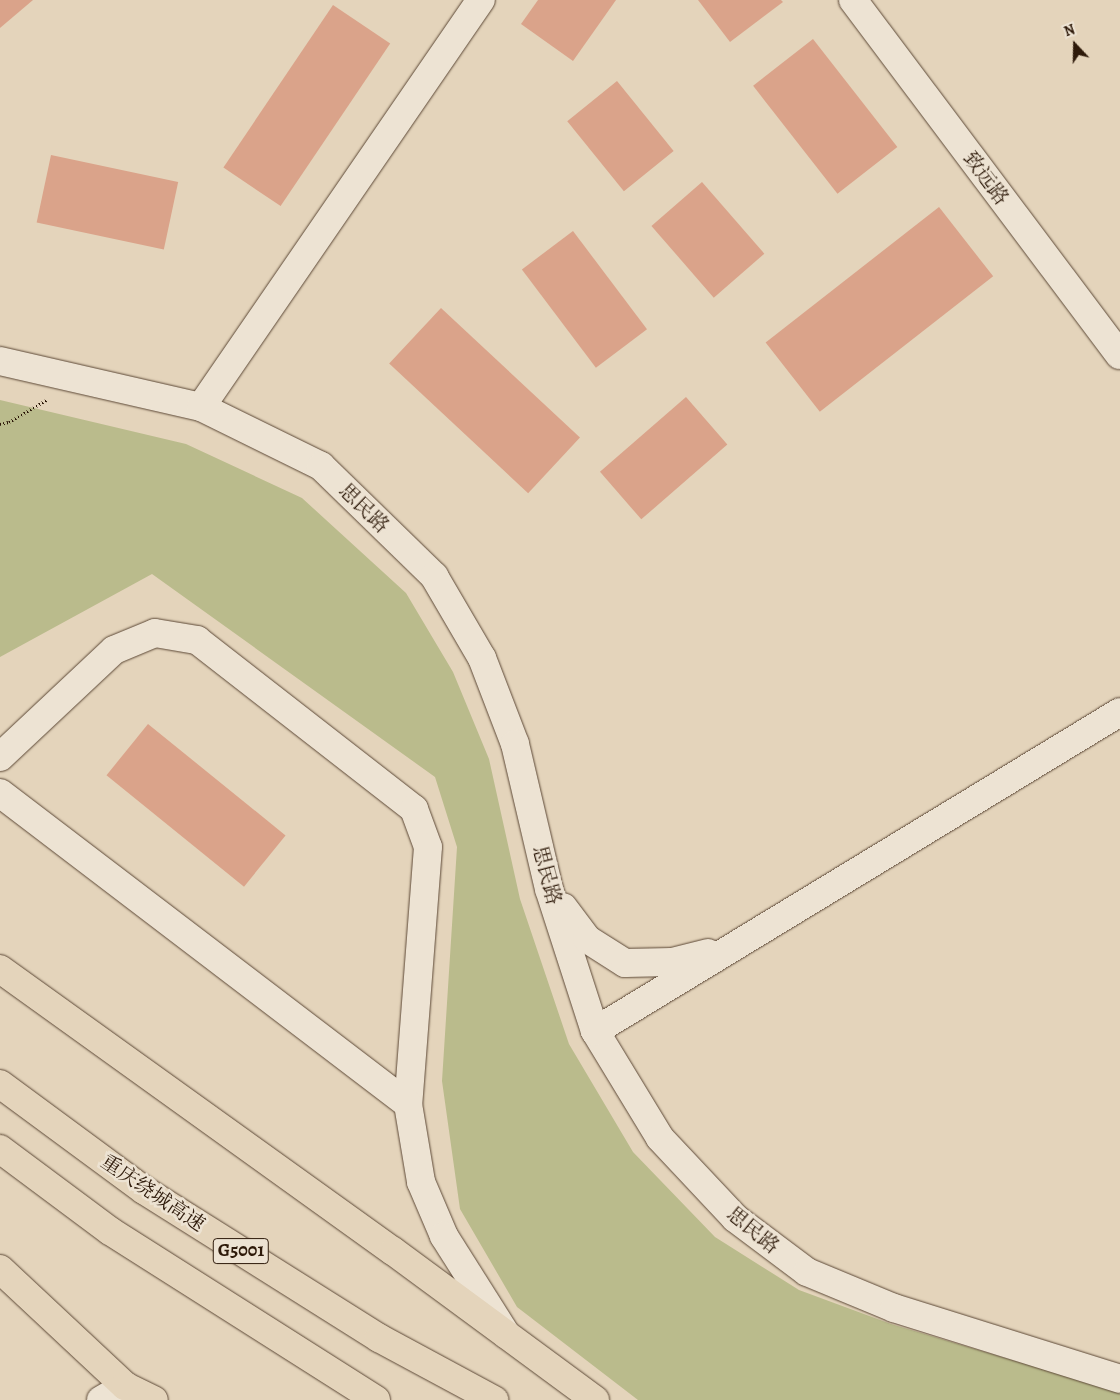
<!DOCTYPE html>
<html>
<head>
<meta charset="utf-8">
<style>
  body { margin:0 }
  #map { position:relative; width:1120px; height:1400px; overflow:hidden; background:#e4d4bb; font-family:Alegreya,"Noto Serif SC",serif }
  div>[style] { position:absolute }
  .green>* { inset:0; background:#babb8c }
  .building>* { inset:0; background:#daa38a; transform-origin:0 0 }
  .path>* { height:3px; margin-top:-1.5px; transform-origin:0; background:repeating-linear-gradient(90deg,#2e1a0a 0 1px,transparent 0 3.5px) }
  .roads { filter:drop-shadow(0 0 1px #5c4836) drop-shadow(0 0 1px #5c4836) }
  .minor>* { height:28px; margin:-14px; padding:0 14px; transform-origin:14px; border-radius:14px; background:#ede3d3 }
  .highway>* { height:28px; margin:-14px; padding:0 14px; transform-origin:14px; border-radius:14px; background:#e4d4bb }
  span { translate:-50% -50%; white-space:nowrap; text-align:center; line-height:1.15; -webkit-text-stroke:5px #ede3d3; paint-order:stroke }
  .shield-label span { padding:1px 4px; background:#ede3d3; border:1px solid; border-radius:4px; -webkit-text-stroke-width:0 }
  .shield-label { font-size:19px; color:#2e1a0a; font-weight:700 }
  .street-label { font-size:20px; color:#2e1a0a }
  .north { position:absolute; left:1050px; top:20px; width:50px; height:50px; -webkit-text-stroke:4px #ede3d3; paint-order:stroke; rotate:339deg; font-size:14px; font-weight:700; line-height:20px; text-align:center; color:#2e1a0a }
  .north::after { content:''; display:block; margin:auto; width:18px; height:22px; background:#2e1a0a; clip-path:polygon(50% 0,100% 100%,50% 72%,0 100%) }
</style>
</head>
<body>
<div id="map">
  <div class="green">
    <div style="clip-path:polygon(0 400px,186px 444px,302px 498px,406px 593px,453px 672px,489px 759px,520px 899px,569px 1044px,633px 1152px,715px 1237px,799px 1290px,891px 1324px,1120px 1392px,1120px 1400px,638px 1400px,517px 1307px,460px 1209px,442px 1081px,457px 847px,435px 777px,152px 574px,0 657px)"></div>
  </div>
  <div class="building">
    <div style="clip-path:polygon(0 0,33px 0,0 28px)"></div>
    <div style="clip-path:polygon(538px 0,616px 0,573px 61px,521px 24px)"></div>
    <div style="clip-path:polygon(698px 0,781px 0,783px 2px,730px 42px)"></div>
    <div style="left:333px;top:5px;width:69px;height:196px;rotate:34deg"></div>
    <div style="left:813px;top:39px;width:137px;height:76px;rotate:52deg"></div>
    <div style="left:617px;top:81px;width:90px;height:64px;rotate:51deg"></div>
    <div style="left:51px;top:155px;width:130px;height:69px;rotate:12deg"></div>
    <div style="left:702px;top:182px;width:95px;height:67px;rotate:49deg"></div>
    <div style="left:939px;top:207px;width:88px;height:220px;rotate:52deg"></div>
    <div style="left:573px;top:231px;width:123px;height:64px;rotate:53deg"></div>
    <div style="left:441px;top:308px;width:190px;height:76px;rotate:43deg"></div>
    <div style="left:686px;top:397px;width:63px;height:114px;rotate:49deg"></div>
    <div style="left:148px;top:724px;width:177px;height:66px;rotate:39deg"></div>
  </div>
  <div class="path">
    <div style="left:0;top:424px;width:9px;rotate:-13deg"></div>
    <div style="left:9px;top:422px;width:45px;rotate:-30.5deg"></div>
  </div>
  <div class="roads">
    <div class="minor">
      <div style="left:853px;top:0;width:444px;rotate:53.1deg"></div>
      <div style="left:0;top:361px;width:206px;rotate:12.9deg"></div>
      <div style="left:201px;top:407px;width:134px;rotate:26.2deg"></div>
      <div style="left:321px;top:466px;width:158px;rotate:44.2deg"></div>
      <div style="left:434px;top:576px;width:95px;rotate:59.7deg"></div>
      <div style="left:482px;top:658px;width:92px;rotate:69deg"></div>
      <div style="left:515px;top:744px;width:149px;rotate:76.8deg"></div>
      <div style="left:549px;top:889px;width:149px;rotate:72.1deg"></div>
      <div style="left:595px;top:1031px;width:125px;rotate:58.7deg"></div>
      <div style="left:660px;top:1138px;width:110px;rotate:46.8deg"></div>
      <div style="left:735px;top:1218px;width:90px;rotate:36.9deg"></div>
      <div style="left:807px;top:1272px;width:94px;rotate:22.5deg"></div>
      <div style="left:894px;top:1308px;width:237px;rotate:17.4deg"></div>
      <div style="left:201px;top:407px;width:494px;rotate:-55.5deg"></div>
      <div style="left:0;top:757px;width:156px;rotate:-43.2deg"></div>
      <div style="left:114px;top:650px;width:44px;rotate:-22.5deg"></div>
      <div style="left:155px;top:633px;width:43px;rotate:9.5deg"></div>
      <div style="left:197px;top:640px;width:275px;rotate:37.9deg"></div>
      <div style="left:414px;top:809px;width:40px;rotate:69.8deg"></div>
      <div style="left:428px;top:847px;width:258px;rotate:94.4deg"></div>
      <div style="left:408px;top:1104px;width:79px;rotate:80.5deg"></div>
      <div style="left:421px;top:1182px;width:59px;rotate:66.9deg"></div>
      <div style="left:444px;top:1236px;width:116px;rotate:57.7deg"></div>
      <div style="left:0;top:793px;width:513px;rotate:37.32deg"></div>
      <div style="left:563px;top:907px;width:40px;rotate:53deg"></div>
      <div style="left:587px;top:939px;width:45px;rotate:32.3deg"></div>
      <div style="left:625px;top:963px;width:47px;rotate:-1.2deg"></div>
      <div style="left:672px;top:962px;width:37px;rotate:-14deg"></div>
      <div style="left:595px;top:1031px;width:614px;rotate:-31.28deg"></div>
      <div style="left:101px;top:1400px;width:28px;rotate:-30deg"></div>
    </div>
    <div class="highway">
      <div style="left:0;top:969px;width:484px;rotate:35.7deg"></div>
      <div style="left:393px;top:1251px;width:251px;rotate:36.4deg"></div>
      <div style="left:0;top:1084px;width:179px;rotate:36.4deg"></div>
      <div style="left:144px;top:1190px;width:278px;rotate:32.2deg"></div>
      <div style="left:379px;top:1338px;width:131px;rotate:28.3deg"></div>
      <div style="left:0;top:1149px;width:137px;rotate:36.7deg"></div>
      <div style="left:110px;top:1231px;width:315px;rotate:32.4deg"></div>
      <div style="left:0;top:1269px;width:171px;rotate:43.1deg"></div>
      <div style="left:125px;top:1386px;width:32px;rotate:26deg"></div>
    </div>
  </div>
  <div class="shield-label">
    <span style="left:241px;top:1251px">G5001</span>
  </div>
  <div class="street-label">
    <span style="left:986px;top:178px;rotate:53deg">致远路</span>
    <span style="left:364px;top:508px;rotate:44deg">思民路</span>
    <span style="left:547px;top:875px;rotate:75deg">思民路</span>
    <span style="left:153px;top:1193px;rotate:34deg">重庆绕城高速</span>
    <span style="left:753px;top:1230px;rotate:39deg">思民路</span>
  </div>
  <div class="north">N</div>
</div>
</body>
</html>
